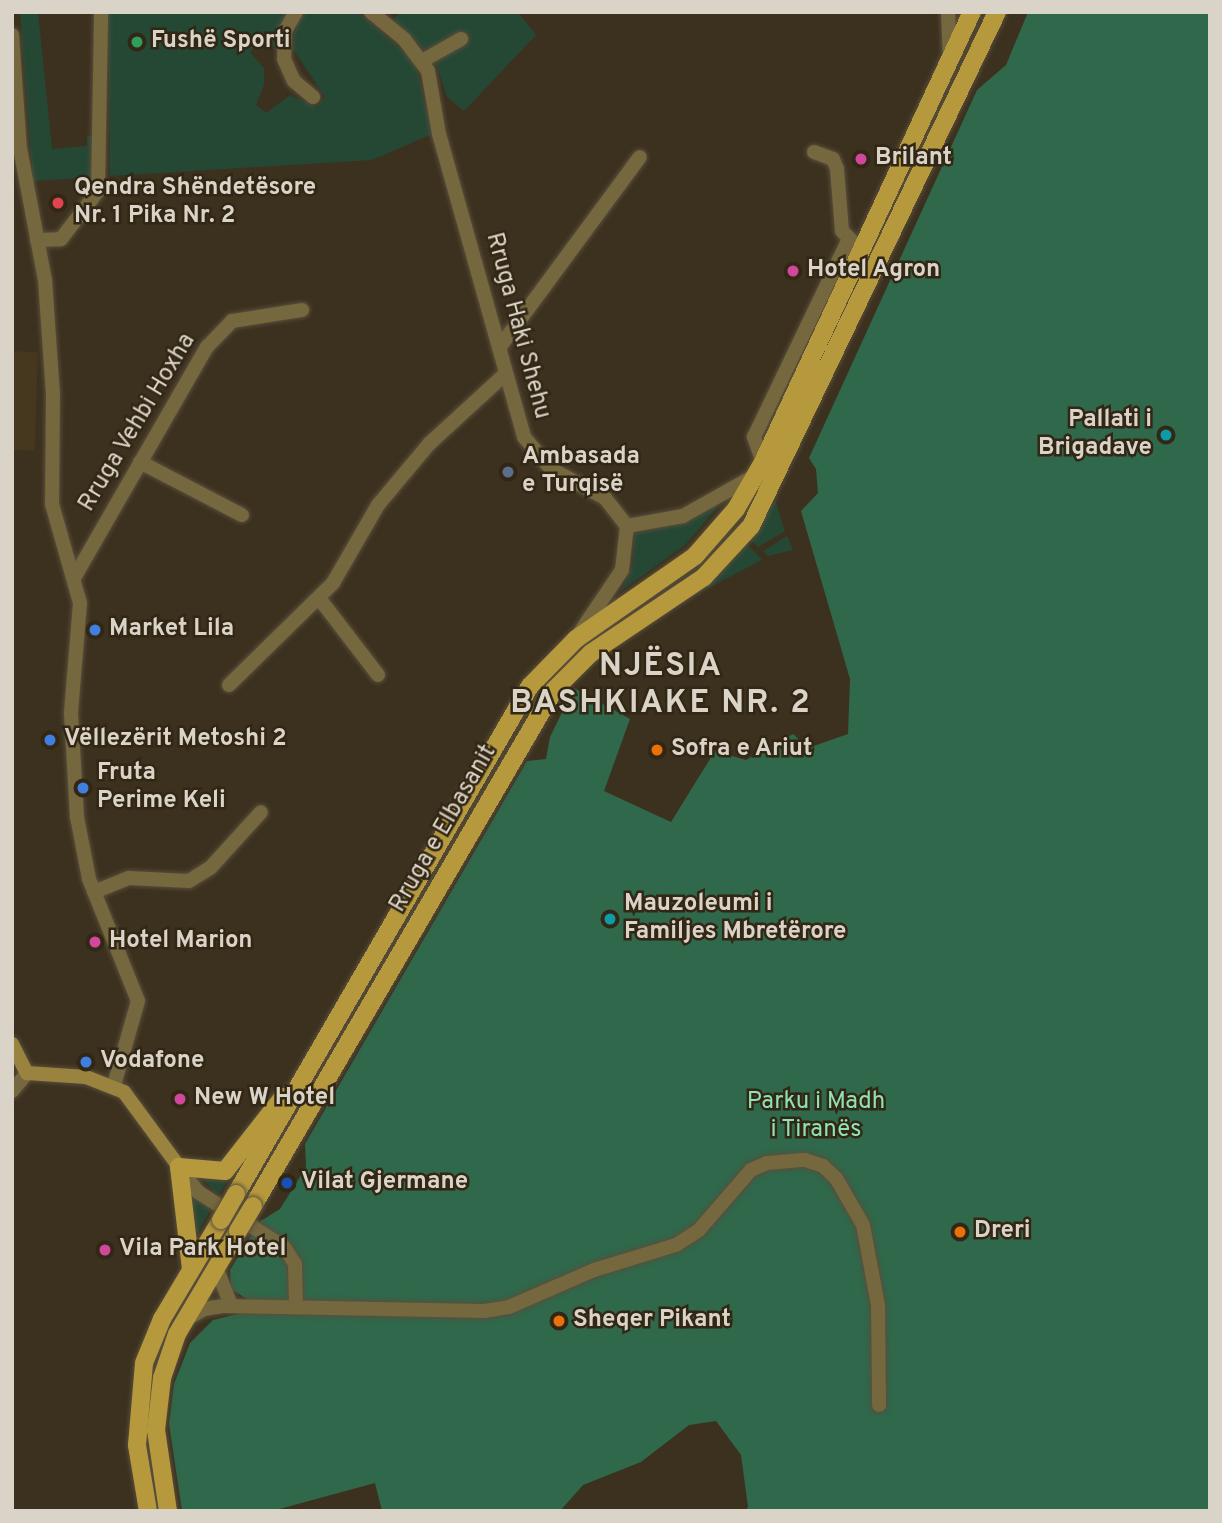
<!DOCTYPE html>
<html>
<head>
<meta charset="utf-8">
<style>
  body { margin:0 }
  #map { position:relative; width:1222px; height:1523px; overflow:hidden; background:#3c311e; font-family:Overpass,sans-serif }
  div>[style] { position:absolute }
  .built>* { inset:0; background:#46381e; transform-origin:0 0 }
  .green>* { inset:0; background:#254835 }
  .forest>* { inset:0; background:#30684b }
  .roads { filter:drop-shadow(0 0 2px #584e3c) drop-shadow(0 0 2px #584e3c) }
  .street>* { height:14px; margin:-7px; padding:0 7px; transform-origin:7px; border-radius:7px; background:#75673e }
  .secondary>* { height:14px; margin:-7px; padding:0 7px; transform-origin:7px; border-radius:7px; background:#9a833e }
  .primary>* { height:18px; margin:-9px; padding:0 9px; transform-origin:9px; border-radius:9px; background:#b6993c }
  .bridges { filter:drop-shadow(0 0 2px #584e3c) drop-shadow(0 0 2px #584e3c) }
  .primary-bridge>* { height:18px; margin:-9px; padding:0 9px; transform-origin:9px; border-radius:9px; background:#b6993c }
  .dots>* { width:19px; height:19px; translate:-50% -50%; box-sizing:border-box; border:4px solid #322715; border-radius:50% }
  span { translate:-50% -50%; white-space:nowrap; text-align:center; line-height:1.15; -webkit-text-stroke:5px #322715; paint-order:stroke }
  .poi-label { font-size:24px; color:#dad3c7; font-weight:700 }
  .left { translate:0 -50%; text-align:left }
  .right { translate:-100% -50%; text-align:right }
  .street-label { font-size:24px; color:#dad3c7 }
  .park-label { font-size:24px; color:#8ee2b3 }
  .district-label { font-size:32px; color:#dad3c7; font-weight:700; letter-spacing:2px }
  .frame { position:absolute; inset:0; border:14px solid #dad3c7; pointer-events:none }
</style>
</head>
<body>
<div id="map">
  <div class="built">
    <div style="left:12px;top:351px;width:26px;height:99px;rotate:2deg"></div>
  </div>
  <div class="green">
    <div style="clip-path:polygon(20px 12px,38px 12px,52px 149px,87px 146px,87px 136px,96px 137px,94px 177px,33px 181px)"></div>
    <div style="clip-path:polygon(108px 12px,288px 12px,275px 47px,258px 42px,250px 52px,264px 68px,264px 85px,256px 105px,266px 113px,290px 95px,317px 107px,325px 97px,293px 49px,294px 33px,304px 12px,358px 12px,415px 61px,432px 134px,372px 160px,110px 176px)"></div>
    <div style="clip-path:polygon(398px 12px,518px 12px,536px 35px,464px 111px,447px 97px,435px 60px,468px 42px,462px 31px,425px 50px,393px 22px)"></div>
    <div style="clip-path:polygon(775px 500px,785px 531px,758px 547px,751px 540px)"></div>
    <div style="clip-path:polygon(723px 501px,685px 545px,621px 591px,633px 564px,635px 533px,693px 519px)"></div>
    <div style="clip-path:polygon(787px 536px,793px 550px,768px 556px,763px 551px)"></div>
    <div style="clip-path:polygon(747px 544px,762px 560px,687px 599px,721px 573px)"></div>
    <div style="clip-path:polygon(199px 1174px,213px 1179px,229px 1178px,218px 1196px)"></div>
    <div style="clip-path:polygon(185px 1184px,211px 1209px,195px 1237px,193px 1216px)"></div>
  </div>
  <div class="forest">
    <div style="clip-path:polygon(1028px 12px,1210px 12px,1210px 1511px,745px 1511px,748px 1507px,741px 1455px,716px 1421px,689px 1425px,641px 1462px,583px 1485px,560px 1511px,382px 1511px,375px 1483px,272px 1511px,182px 1511px,169px 1424px,174px 1384px,190px 1343px,213px 1320px,246px 1312px,247px 1299px,231px 1289px,230px 1270px,259px 1222px,280px 1209px,306px 1167px,305px 1144px,527px 761px,546px 759px,550px 737px,574px 688px,630px 719px,604px 791px,671px 822px,715px 751px,746px 760px,793px 734px,808px 748px,848px 734px,850px 679px,801px 511px,818px 493px,816px 469px,809px 458px,977px 90px,1006px 65px)"></div>
  </div>
  <div class="roads">
    <div class="street">
      <div style="left:296px;top:12px;width:22px;rotate:120deg"></div>
      <div style="left:285px;top:31px;width:28px;rotate:92deg"></div>
      <div style="left:284px;top:59px;width:24px;rotate:66deg"></div>
      <div style="left:294px;top:81px;width:25px;rotate:40deg"></div>
      <div style="left:371px;top:12px;width:43px;rotate:39.3deg"></div>
      <div style="left:404px;top:39px;width:40px;rotate:53deg"></div>
      <div style="left:428px;top:71px;width:64px;rotate:80.1deg"></div>
      <div style="left:439px;top:134px;width:315px;rotate:74.3deg"></div>
      <div style="left:524px;top:437px;width:42px;rotate:49.8deg"></div>
      <div style="left:551px;top:469px;width:61px;rotate:28.2deg"></div>
      <div style="left:605px;top:498px;width:36px;rotate:52deg"></div>
      <div style="left:627px;top:526px;width:44px;rotate:96.5deg"></div>
      <div style="left:622px;top:570px;width:81px;rotate:123.9deg"></div>
      <div style="left:948px;top:12px;width:48px;rotate:87.6deg"></div>
      <div style="left:12px;top:35px;width:113px;rotate:86deg"></div>
      <div style="left:20px;top:148px;width:134px;rotate:79.3deg"></div>
      <div style="left:45px;top:280px;width:113px;rotate:86deg"></div>
      <div style="left:53px;top:393px;width:111px;rotate:90.5deg"></div>
      <div style="left:52px;top:504px;width:103px;rotate:74.2deg"></div>
      <div style="left:80px;top:603px;width:110px;rotate:94.7deg"></div>
      <div style="left:71px;top:713px;width:104px;rotate:86.7deg"></div>
      <div style="left:77px;top:817px;width:63px;rotate:79deg"></div>
      <div style="left:89px;top:879px;width:131px;rotate:68.1deg"></div>
      <div style="left:138px;top:1001px;width:87px;rotate:105.9deg"></div>
      <div style="left:422px;top:61px;width:45px;rotate:-29.4deg"></div>
      <div style="left:814px;top:152px;width:20px;rotate:20deg"></div>
      <div style="left:833px;top:159px;width:11px;rotate:68deg"></div>
      <div style="left:837px;top:169px;width:62px;rotate:85.4deg"></div>
      <div style="left:842px;top:231px;width:20px;rotate:45deg"></div>
      <div style="left:37px;top:240px;width:24px;rotate:-2deg"></div>
      <div style="left:61px;top:239px;width:61px;rotate:-52.4deg"></div>
      <div style="left:98px;top:191px;width:179px;rotate:-89deg"></div>
      <div style="left:499px;top:348px;width:237px;rotate:-53.6deg"></div>
      <div style="left:140px;top:462px;width:115px;rotate:27.5deg"></div>
      <div style="left:763px;top:462px;width:27px;rotate:-110deg"></div>
      <div style="left:754px;top:437px;width:217px;rotate:-64.4deg"></div>
      <div style="left:627px;top:526px;width:57px;rotate:-10.1deg"></div>
      <div style="left:683px;top:516px;width:84px;rotate:-29.3deg"></div>
      <div style="left:74px;top:578px;width:267px;rotate:-60.1deg"></div>
      <div style="left:207px;top:347px;width:36px;rotate:-46deg"></div>
      <div style="left:232px;top:321px;width:71px;rotate:-8.9deg"></div>
      <div style="left:319px;top:598px;width:97px;rotate:52.5deg"></div>
      <div style="left:229px;top:685px;width:146px;rotate:-44.4deg"></div>
      <div style="left:333px;top:583px;width:90px;rotate:-60deg"></div>
      <div style="left:378px;top:505px;width:80px;rotate:-50.1deg"></div>
      <div style="left:429px;top:444px;width:103px;rotate:-42.6deg"></div>
      <div style="left:94px;top:892px;width:38px;rotate:-22deg"></div>
      <div style="left:129px;top:878px;width:60px;rotate:2.9deg"></div>
      <div style="left:189px;top:881px;width:26px;rotate:-32deg"></div>
      <div style="left:211px;top:867px;width:74px;rotate:-47.7deg"></div>
      <div style="left:12px;top:1091px;width:23px;rotate:-50deg"></div>
      <div style="left:179px;top:1167px;width:31px;rotate:53deg"></div>
      <div style="left:198px;top:1192px;width:102px;rotate:32.6deg"></div>
      <div style="left:284px;top:1247px;width:20px;rotate:57deg"></div>
      <div style="left:295px;top:1264px;width:42px;rotate:88.6deg"></div>
      <div style="left:216px;top:1267px;width:41px;rotate:68.5deg"></div>
      <div style="left:185px;top:1320px;width:22px;rotate:-30deg"></div>
      <div style="left:204px;top:1309px;width:20px;rotate:-9deg"></div>
      <div style="left:224px;top:1306px;width:260px;rotate:1.1deg"></div>
      <div style="left:484px;top:1311px;width:25px;rotate:-9deg"></div>
      <div style="left:509px;top:1307px;width:93px;rotate:-23.5deg"></div>
      <div style="left:594px;top:1270px;width:86px;rotate:-17deg"></div>
      <div style="left:676px;top:1245px;width:27px;rotate:-33deg"></div>
      <div style="left:699px;top:1230px;width:79px;rotate:-49.1deg"></div>
      <div style="left:751px;top:1170px;width:17px;rotate:-24deg"></div>
      <div style="left:767px;top:1163px;width:38px;rotate:-5deg"></div>
      <div style="left:805px;top:1160px;width:19px;rotate:18deg"></div>
      <div style="left:823px;top:1166px;width:18px;rotate:43deg"></div>
      <div style="left:836px;top:1178px;width:54px;rotate:60.1deg"></div>
      <div style="left:863px;top:1225px;width:81px;rotate:79.4deg"></div>
      <div style="left:878px;top:1305px;width:100px;rotate:89.4deg"></div>
    </div>
    <div class="secondary">
      <div style="left:12px;top:1044px;width:33px;rotate:63deg"></div>
      <div style="left:27px;top:1073px;width:59px;rotate:3.9deg"></div>
      <div style="left:86px;top:1077px;width:41px;rotate:21.5deg"></div>
      <div style="left:124px;top:1092px;width:93px;rotate:53.7deg"></div>
    </div>
    <div class="primary">
      <div style="left:236px;top:1194px;width:587px;rotate:-59.94deg"></div>
      <div style="left:530px;top:686px;width:66px;rotate:-45.6deg"></div>
      <div style="left:576px;top:639px;width:145px;rotate:-34.9deg"></div>
      <div style="left:695px;top:556px;width:62px;rotate:-48.9deg"></div>
      <div style="left:736px;top:509px;width:54px;rotate:-60.1deg"></div>
      <div style="left:763px;top:462px;width:496px;rotate:-65.1deg"></div>
      <div style="left:253px;top:1206px;width:597px;rotate:-59.74deg"></div>
      <div style="left:554px;top:690px;width:52px;rotate:-45deg"></div>
      <div style="left:591px;top:653px;width:136px;rotate:-33.9deg"></div>
      <div style="left:704px;top:577px;width:69px;rotate:-47.3deg"></div>
      <div style="left:751px;top:526px;width:570px;rotate:-64.42deg"></div>
      <div style="left:191px;top:1269px;width:103px;rotate:-96.7deg"></div>
      <div style="left:179px;top:1167px;width:46px;rotate:5deg"></div>
      <div style="left:225px;top:1171px;width:94px;rotate:-51.9deg"></div>
      <div style="left:148px;top:1511px;width:67px;rotate:-99.5deg"></div>
      <div style="left:137px;top:1445px;width:82px;rotate:-85.1deg"></div>
      <div style="left:144px;top:1363px;width:48px;rotate:-67.8deg"></div>
      <div style="left:162px;top:1319px;width:115px;rotate:-59.2deg"></div>
      <div style="left:168px;top:1511px;width:82px;rotate:-98.4deg"></div>
      <div style="left:156px;top:1430px;width:52px;rotate:-83.4deg"></div>
      <div style="left:162px;top:1378px;width:46px;rotate:-71.2deg"></div>
      <div style="left:177px;top:1334px;width:120px;rotate:-59.4deg"></div>
    </div>
  </div>
  <div class="bridges">
    <div class="primary-bridge">
      <div style="left:221px;top:1220px;width:30px;rotate:-60deg"></div>
      <div style="left:238px;top:1231px;width:29px;rotate:-59deg"></div>
    </div>
  </div>
  <div class="dots">
    <div style="left:137px;top:42px;background:#2e9e5b"></div>
    <div style="left:861px;top:159px;background:#d1479c"></div>
    <div style="left:58px;top:203px;background:#e0444e"></div>
    <div style="left:793px;top:271px;background:#d1479c"></div>
    <div style="left:1166px;top:435px;background:#0f9aa8"></div>
    <div style="left:508px;top:472px;background:#5c6f8a"></div>
    <div style="left:95px;top:630px;background:#3f7fe0"></div>
    <div style="left:50px;top:740px;background:#3f7fe0"></div>
    <div style="left:657px;top:750px;background:#e8710a"></div>
    <div style="left:83px;top:788px;background:#3f7fe0"></div>
    <div style="left:610px;top:919px;background:#0f9aa8"></div>
    <div style="left:95px;top:942px;background:#d1479c"></div>
    <div style="left:86px;top:1062px;background:#3f7fe0"></div>
    <div style="left:180px;top:1099px;background:#d1479c"></div>
    <div style="left:287px;top:1183px;background:#1a4fb4"></div>
    <div style="left:960px;top:1232px;background:#e8710a"></div>
    <div style="left:105px;top:1250px;background:#d1479c"></div>
    <div style="left:559px;top:1321px;background:#e8710a"></div>
  </div>
  <div class="poi-label">
    <span class="left" style="left:151px;top:42px">Fushë Sporti</span>
    <span class="left" style="left:875px;top:159px">Brilant</span>
    <span class="left" style="left:74px;top:203px">Qendra Shëndetësore<br>Nr. 1 Pika Nr. 2</span>
    <span class="left" style="left:807px;top:271px">Hotel Agron</span>
    <span class="right" style="left:1152px;top:435px">Pallati i<br>Brigadave</span>
    <span class="left" style="left:522px;top:472px">Ambasada<br>e Turqisë</span>
    <span class="left" style="left:109px;top:630px">Market Lila</span>
    <span class="left" style="left:64px;top:740px">Vëllezërit Metoshi 2</span>
    <span class="left" style="left:671px;top:750px">Sofra e Ariut</span>
    <span class="left" style="left:97px;top:788px">Fruta<br>Perime Keli</span>
    <span class="left" style="left:624px;top:919px">Mauzoleumi i<br>Familjes Mbretërore</span>
    <span class="left" style="left:109px;top:942px">Hotel Marion</span>
    <span class="left" style="left:100px;top:1062px">Vodafone</span>
    <span class="left" style="left:194px;top:1099px">New W Hotel</span>
    <span class="left" style="left:301px;top:1183px">Vilat Gjermane</span>
    <span class="left" style="left:974px;top:1232px">Dreri</span>
    <span class="left" style="left:119px;top:1250px">Vila Park Hotel</span>
    <span class="left" style="left:573px;top:1321px">Sheqer Pikant</span>
  </div>
  <div class="street-label">
    <span style="left:517px;top:326px;rotate:75deg">Rruga Haki Shehu</span>
    <span style="left:138px;top:423px;rotate:-59deg">Rruga Vehbi Hoxha</span>
    <span style="left:444px;top:829px;rotate:-60deg">Rruga e Elbasanit</span>
  </div>
  <div class="park-label">
    <span style="left:816px;top:1117px">Parku i Madh<br>i Tiranës</span>
  </div>
  <div class="district-label">
    <span style="left:661px;top:686px">NJËSIA<br>BASHKIAKE NR. 2</span>
  </div>
  <div class="frame"></div>
</div>
</body>
</html>
